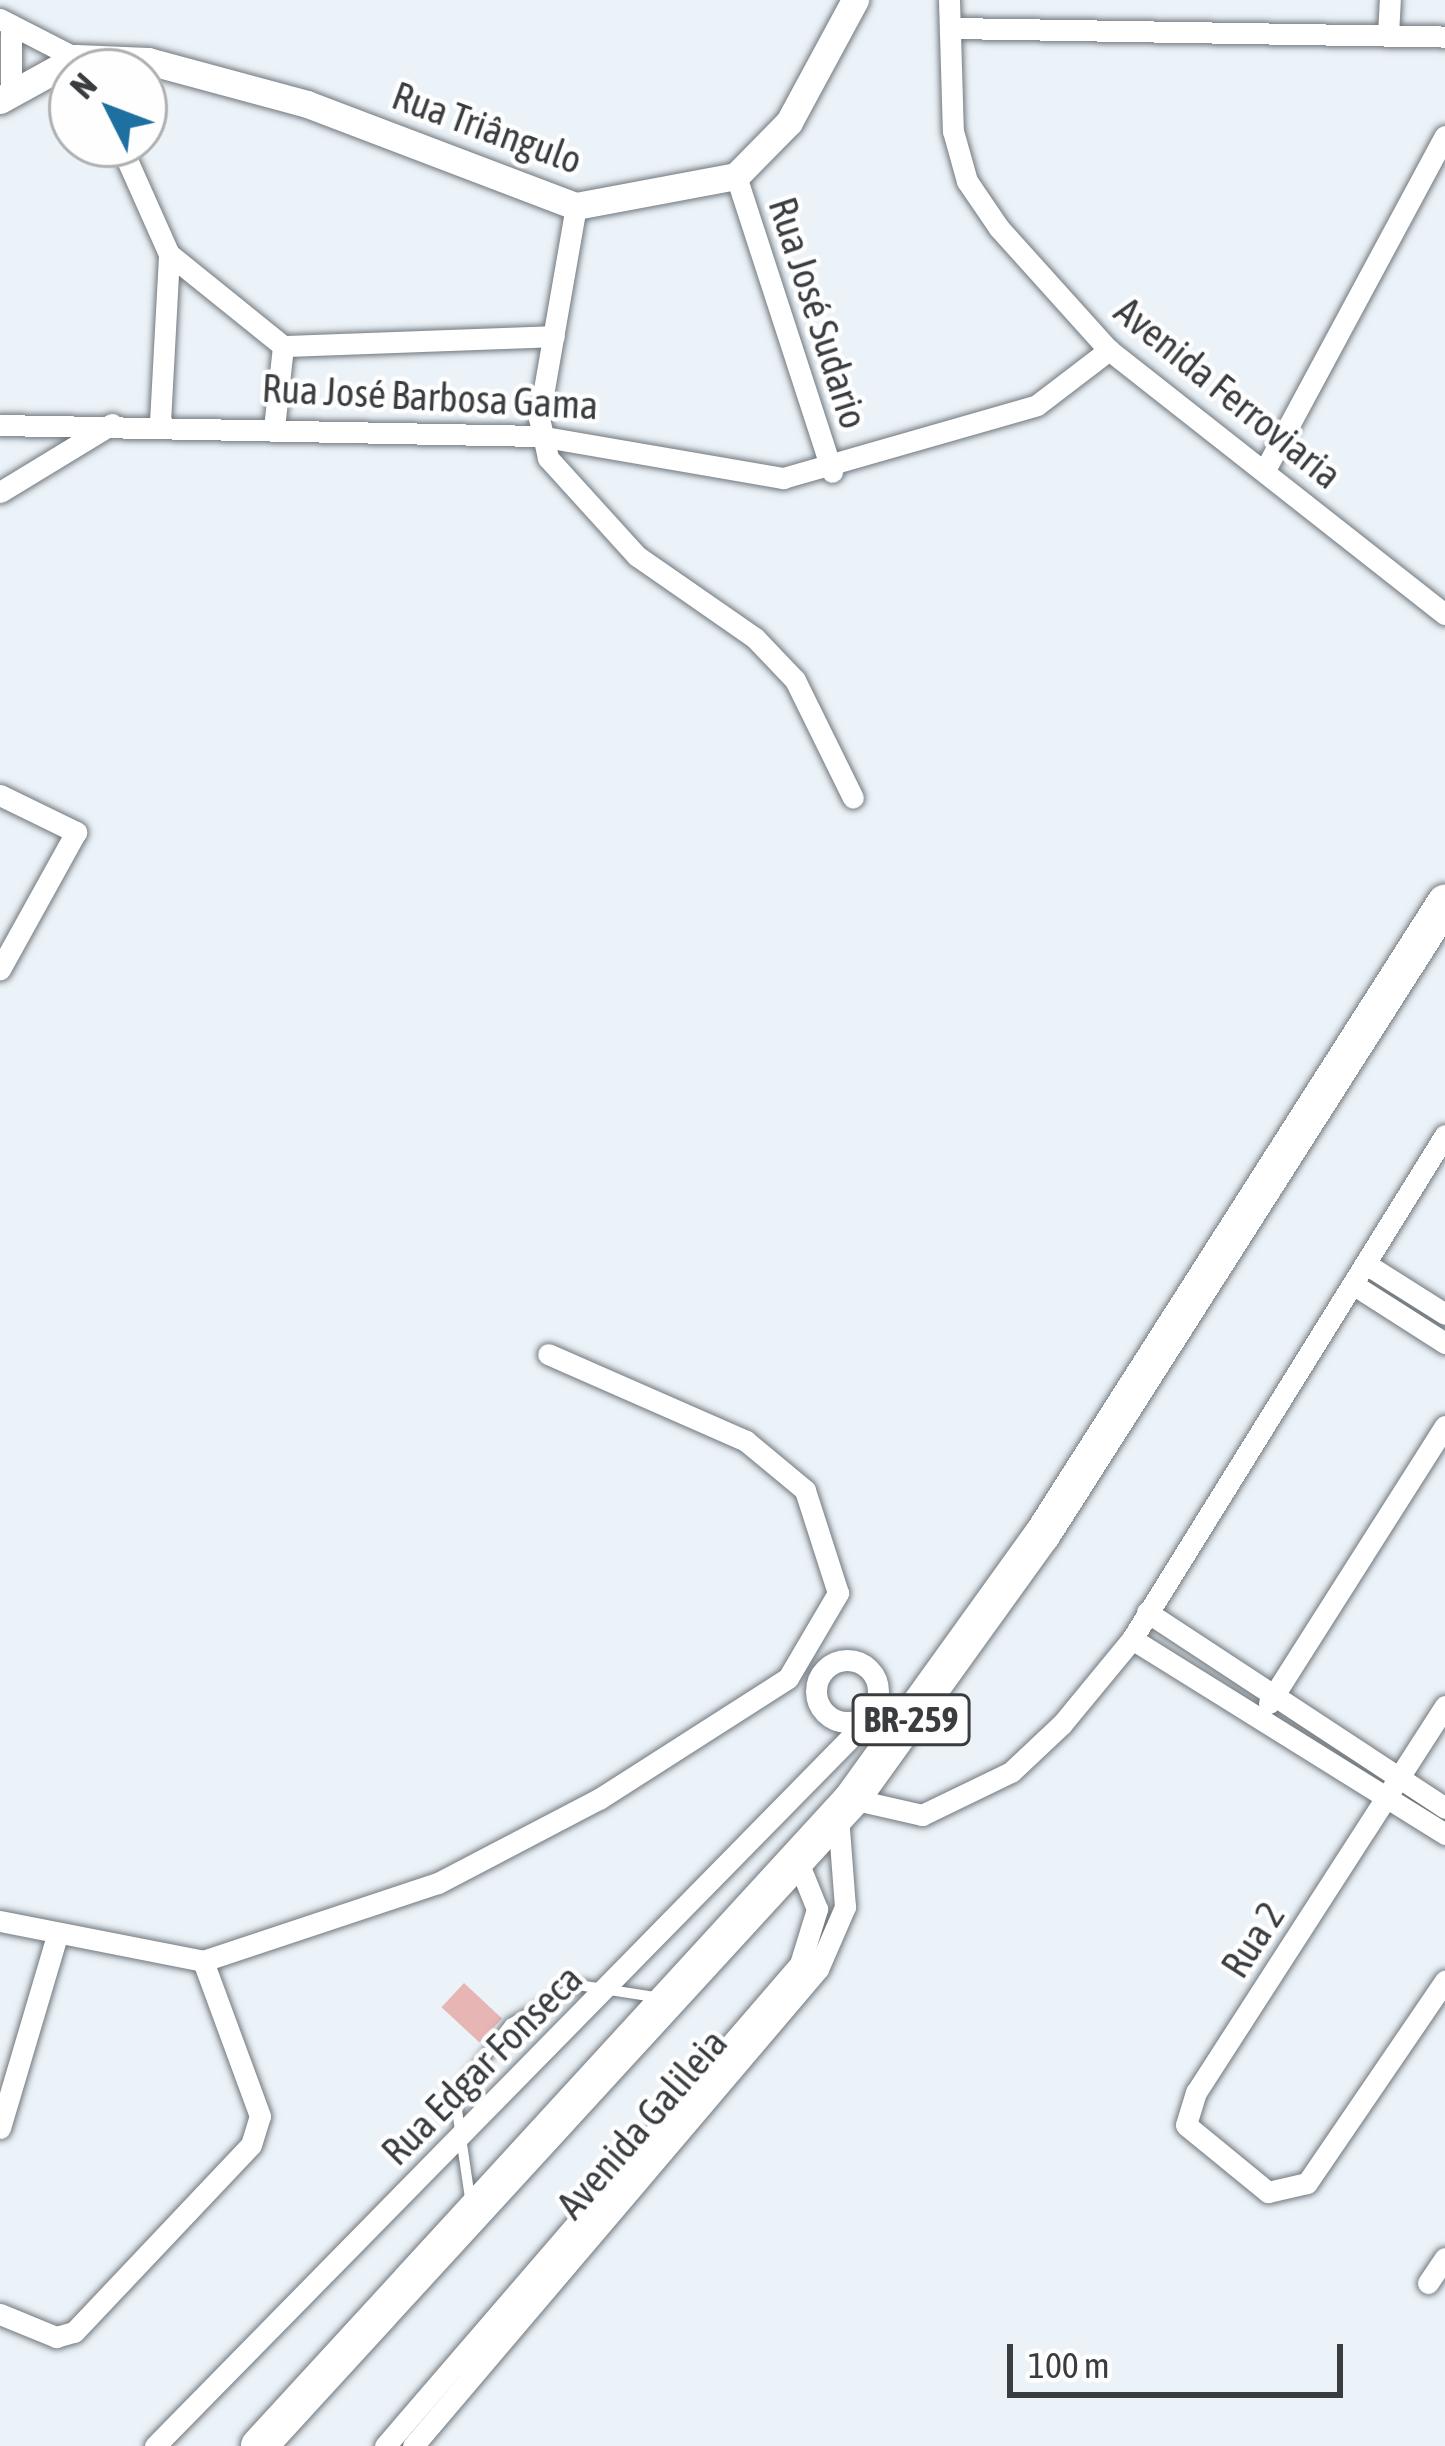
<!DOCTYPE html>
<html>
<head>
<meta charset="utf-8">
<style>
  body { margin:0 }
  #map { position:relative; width:1445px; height:2446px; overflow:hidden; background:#ebf2f8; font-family:"Asap Condensed",sans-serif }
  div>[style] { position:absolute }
  .building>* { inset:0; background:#e7b6b4; transform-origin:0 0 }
  .roads { filter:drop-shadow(0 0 3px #71787d) drop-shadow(0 0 3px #71787d) }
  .service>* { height:10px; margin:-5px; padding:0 5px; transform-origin:5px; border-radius:5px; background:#fff }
  .minor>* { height:21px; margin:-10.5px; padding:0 10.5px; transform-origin:10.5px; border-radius:10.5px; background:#fff }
  .minor>.ring { margin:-10.5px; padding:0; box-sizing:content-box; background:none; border:21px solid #fff; border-radius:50% }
  .tertiary>* { height:27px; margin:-13.5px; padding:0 13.5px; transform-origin:13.5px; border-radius:13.5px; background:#fff }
  .trunk>* { height:36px; margin:-18px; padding:0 18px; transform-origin:18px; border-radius:18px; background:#fff }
  span { translate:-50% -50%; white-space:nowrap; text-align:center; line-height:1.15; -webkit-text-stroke:9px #fefefe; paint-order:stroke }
  .shield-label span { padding:3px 9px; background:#fefefe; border:3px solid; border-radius:9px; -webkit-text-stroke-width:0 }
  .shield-label { font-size:36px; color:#3a3d3f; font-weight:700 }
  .street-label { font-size:39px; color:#3a3d3f }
  .north { position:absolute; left:48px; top:48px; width:120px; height:120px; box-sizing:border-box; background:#fefefe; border:3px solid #b0b1b2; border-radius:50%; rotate:312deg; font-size:33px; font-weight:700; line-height:48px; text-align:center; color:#3a3d3f }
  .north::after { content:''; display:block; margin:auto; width:42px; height:54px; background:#1d70a0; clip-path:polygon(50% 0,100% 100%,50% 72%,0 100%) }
  .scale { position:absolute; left:1007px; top:2344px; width:336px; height:54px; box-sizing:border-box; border:6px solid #3a3d3f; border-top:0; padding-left:15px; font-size:36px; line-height:42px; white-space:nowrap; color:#3a3d3f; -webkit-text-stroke:9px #fefefe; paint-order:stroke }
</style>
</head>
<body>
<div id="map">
  <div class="building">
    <div style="left:464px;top:1983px;width:52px;height:33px;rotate:43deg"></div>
  </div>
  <div class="roads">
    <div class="service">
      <div style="left:471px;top:2205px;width:110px;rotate:-98.4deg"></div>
      <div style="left:455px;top:2096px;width:91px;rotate:-52.6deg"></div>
      <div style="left:510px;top:2024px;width:78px;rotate:-29.8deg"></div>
      <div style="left:578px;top:1985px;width:84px;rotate:8.9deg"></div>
    </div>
    <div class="minor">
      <div style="left:949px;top:0;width:131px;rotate:88.3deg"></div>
      <div style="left:953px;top:131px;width:52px;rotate:74.4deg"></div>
      <div style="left:967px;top:181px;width:57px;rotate:55.8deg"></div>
      <div style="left:999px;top:228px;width:164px;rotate:48deg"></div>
      <div style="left:1109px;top:350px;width:427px;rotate:38.2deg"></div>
      <div style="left:0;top:19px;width:85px;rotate:27.2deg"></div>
      <div style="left:11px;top:25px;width:65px;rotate:90deg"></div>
      <div style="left:953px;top:28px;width:492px;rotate:1deg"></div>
      <div style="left:1388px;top:35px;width:35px;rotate:-87deg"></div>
      <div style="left:120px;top:144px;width:120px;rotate:66deg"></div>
      <div style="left:169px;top:254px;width:146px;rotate:38.9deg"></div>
      <div style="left:283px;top:346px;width:271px;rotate:-2.1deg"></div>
      <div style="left:736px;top:176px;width:311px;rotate:72deg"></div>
      <div style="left:576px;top:206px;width:215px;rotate:99.9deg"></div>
      <div style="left:539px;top:418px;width:41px;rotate:77.3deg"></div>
      <div style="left:548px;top:458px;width:132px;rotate:47.8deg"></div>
      <div style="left:637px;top:556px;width:144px;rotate:34.8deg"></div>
      <div style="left:755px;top:638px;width:58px;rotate:46.4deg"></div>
      <div style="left:795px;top:680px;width:131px;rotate:63.8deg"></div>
      <div style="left:160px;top:422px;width:168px;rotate:-86.9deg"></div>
      <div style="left:0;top:425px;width:539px;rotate:1.17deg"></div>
      <div style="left:539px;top:436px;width:248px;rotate:9.8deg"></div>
      <div style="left:783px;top:478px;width:264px;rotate:-16deg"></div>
      <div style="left:1037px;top:405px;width:91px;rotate:-37.4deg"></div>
      <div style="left:274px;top:428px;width:82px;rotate:-83.7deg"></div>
      <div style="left:1266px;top:468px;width:377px;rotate:-61.7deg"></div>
      <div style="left:0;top:492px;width:131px;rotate:-31.3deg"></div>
      <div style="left:0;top:795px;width:85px;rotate:26deg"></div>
      <div style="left:76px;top:832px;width:157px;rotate:119deg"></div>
      <div style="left:1366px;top:1264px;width:93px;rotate:32.3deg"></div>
      <div style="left:1354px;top:1285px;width:108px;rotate:32.5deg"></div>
      <div style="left:1147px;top:1612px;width:357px;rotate:33.3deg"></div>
      <div style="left:1132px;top:1639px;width:369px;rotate:31.9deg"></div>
      <div class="ring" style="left:816px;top:1660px;width:41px;height:41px"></div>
      <div style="left:1269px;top:1703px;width:328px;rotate:-57.6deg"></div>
      <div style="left:1445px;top:1706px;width:459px;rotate:122.8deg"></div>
      <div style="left:1196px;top:2092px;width:34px;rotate:107deg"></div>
      <div style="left:1186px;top:2125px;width:106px;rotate:39.3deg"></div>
      <div style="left:1268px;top:2192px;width:40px;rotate:-13deg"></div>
      <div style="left:1307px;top:2183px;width:245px;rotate:-55.7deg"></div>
      <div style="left:852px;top:1799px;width:72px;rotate:12.9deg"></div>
      <div style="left:922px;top:1815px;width:99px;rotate:-25.8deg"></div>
      <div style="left:1011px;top:1772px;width:70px;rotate:-43.3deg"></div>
      <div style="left:1062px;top:1724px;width:110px;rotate:-50.5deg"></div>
      <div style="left:1132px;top:1639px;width:593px;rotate:-58.16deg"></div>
      <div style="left:0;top:1921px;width:207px;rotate:11.1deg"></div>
      <div style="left:203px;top:1961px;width:248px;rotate:-18.4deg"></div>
      <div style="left:438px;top:1883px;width:182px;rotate:-27.6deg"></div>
      <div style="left:599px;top:1799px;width:224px;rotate:-32.6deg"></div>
      <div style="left:788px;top:1678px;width:99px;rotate:-59.5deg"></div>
      <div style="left:838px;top:1593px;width:108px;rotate:-107.8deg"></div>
      <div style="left:805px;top:1490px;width:77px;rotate:-140.3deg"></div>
      <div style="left:746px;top:1441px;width:216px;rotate:-156.3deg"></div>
      <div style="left:0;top:2128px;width:201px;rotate:-73.5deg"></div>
      <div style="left:1428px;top:2283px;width:30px;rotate:-56deg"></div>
      <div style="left:0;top:2314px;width:61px;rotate:22.3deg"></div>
      <div style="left:56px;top:2337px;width:19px;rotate:-16deg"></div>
      <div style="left:74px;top:2332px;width:257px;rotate:-46.6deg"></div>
      <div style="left:251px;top:2145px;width:30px;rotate:-73deg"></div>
      <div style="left:260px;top:2116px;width:165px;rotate:-110.2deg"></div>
      <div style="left:155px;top:2446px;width:1001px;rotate:-45.53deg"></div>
      <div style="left:385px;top:2446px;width:636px;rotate:-49.27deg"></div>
      <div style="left:800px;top:1964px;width:58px;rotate:-72.8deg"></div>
      <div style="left:817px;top:1909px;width:51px;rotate:-112deg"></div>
      <div style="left:413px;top:2446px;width:626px;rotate:-49.67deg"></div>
      <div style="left:818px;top:1969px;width:68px;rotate:-66.5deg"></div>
      <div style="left:845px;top:1907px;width:91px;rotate:-94.4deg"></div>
    </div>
    <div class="tertiary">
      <div style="left:0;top:100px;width:87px;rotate:-28.9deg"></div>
      <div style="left:76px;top:58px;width:72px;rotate:2.4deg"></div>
      <div style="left:148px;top:61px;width:165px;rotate:15.1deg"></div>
      <div style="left:307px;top:104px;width:288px;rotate:20.8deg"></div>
      <div style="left:576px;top:206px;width:163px;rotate:-10.6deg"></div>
      <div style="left:736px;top:176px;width:76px;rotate:-45.5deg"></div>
      <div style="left:789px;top:122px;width:139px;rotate:-61.6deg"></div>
    </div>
    <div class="trunk">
      <div style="left:259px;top:2446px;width:878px;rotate:-47.49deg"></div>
      <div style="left:852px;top:1799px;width:325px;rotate:-54.3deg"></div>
      <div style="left:1042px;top:1535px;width:750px;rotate:-57.48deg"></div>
    </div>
  </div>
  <div class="shield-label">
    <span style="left:911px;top:1720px">BR-259</span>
  </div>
  <div class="street-label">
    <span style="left:487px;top:128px;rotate:20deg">Rua Triângulo</span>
    <span style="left:818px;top:313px;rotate:72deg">Rua José Sudario</span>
    <span style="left:1228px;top:393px;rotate:39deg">Avenida Ferroviaria</span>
    <span style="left:430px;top:397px;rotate:3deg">Rua José Barbosa Gama</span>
    <span style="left:1253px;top:1940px;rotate:-57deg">Rua 2</span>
    <span style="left:482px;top:2065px;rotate:-45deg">Rua Edgar Fonseca</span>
    <span style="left:642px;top:2124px;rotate:-49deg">Avenida Galileia</span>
  </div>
  <div class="north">N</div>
  <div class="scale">100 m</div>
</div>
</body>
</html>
